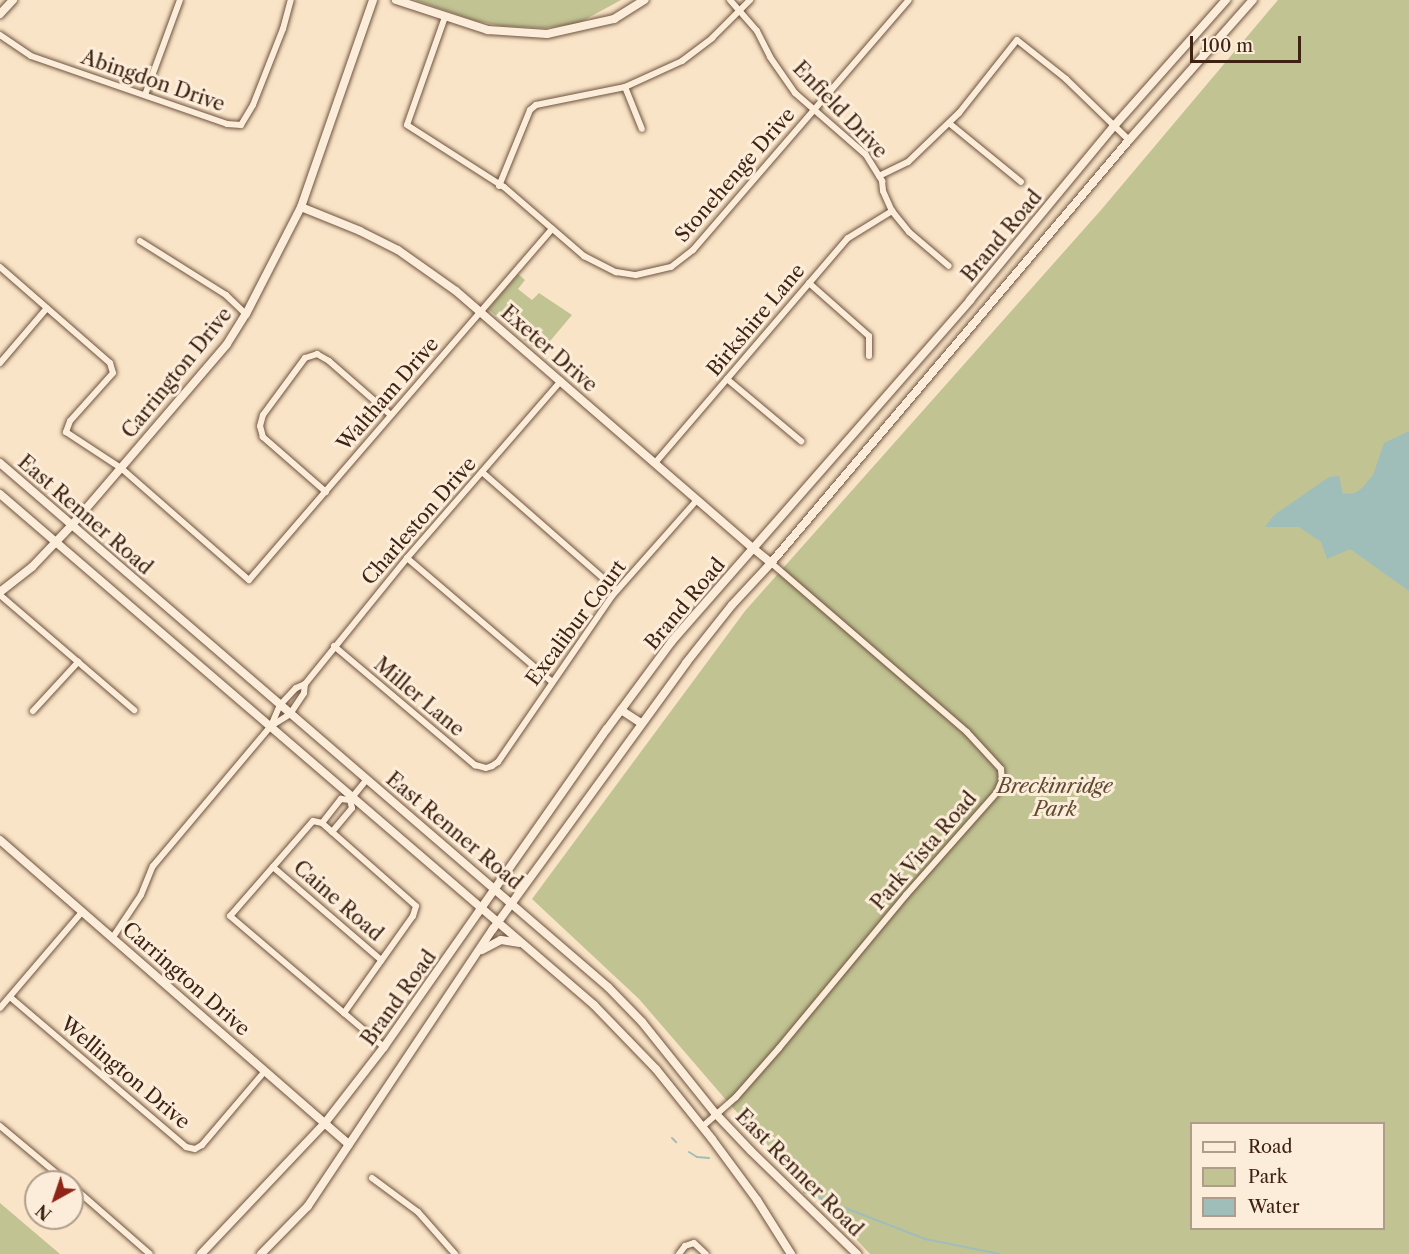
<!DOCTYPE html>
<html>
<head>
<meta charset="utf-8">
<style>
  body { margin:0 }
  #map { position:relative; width:1409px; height:1254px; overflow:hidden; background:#fae4c7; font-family:"Libre Caslon Text",serif }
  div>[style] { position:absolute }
  .green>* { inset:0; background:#c1c393 }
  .water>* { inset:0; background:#9fbeba }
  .stream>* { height:2px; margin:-1px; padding:0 1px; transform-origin:1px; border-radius:1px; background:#9fbeba }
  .roads { filter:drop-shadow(0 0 2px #6e533f) drop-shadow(0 0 2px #6e533f) }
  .minor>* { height:6px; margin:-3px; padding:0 3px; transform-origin:3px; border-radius:3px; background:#fceddb }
  .tertiary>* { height:8px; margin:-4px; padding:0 4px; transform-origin:4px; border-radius:4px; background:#fceddb }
  .secondary>* { height:8px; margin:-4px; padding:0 4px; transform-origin:4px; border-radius:4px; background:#fceddb }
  span { translate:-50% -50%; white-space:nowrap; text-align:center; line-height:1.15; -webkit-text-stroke:6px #fceddb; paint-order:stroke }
  .street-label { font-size:20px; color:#3f2312 }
  .park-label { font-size:20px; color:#604b32; font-style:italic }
  .legend { position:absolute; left:1190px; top:1122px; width:195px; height:108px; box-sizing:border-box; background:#fceddb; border:2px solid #b09c8b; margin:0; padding:8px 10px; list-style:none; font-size:18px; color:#3f2312 }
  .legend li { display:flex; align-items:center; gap:12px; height:30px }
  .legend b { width:30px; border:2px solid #b09c8b }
  .north { position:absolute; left:24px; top:1170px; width:60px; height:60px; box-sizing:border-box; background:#fceddb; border:2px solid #b09c8b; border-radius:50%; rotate:220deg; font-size:16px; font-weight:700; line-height:24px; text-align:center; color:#3f2312 }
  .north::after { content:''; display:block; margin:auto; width:21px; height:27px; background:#8f2418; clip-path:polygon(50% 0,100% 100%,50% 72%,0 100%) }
  .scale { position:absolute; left:1190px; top:36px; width:111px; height:27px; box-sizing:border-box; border:3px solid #3f2312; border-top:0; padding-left:8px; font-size:18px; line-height:21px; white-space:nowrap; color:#3f2312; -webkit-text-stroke:4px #fceddb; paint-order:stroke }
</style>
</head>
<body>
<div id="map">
  <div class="green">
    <div style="clip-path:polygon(415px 0,621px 0,577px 24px,543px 28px,502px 26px,476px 21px)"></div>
    <div style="clip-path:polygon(evenodd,1278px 0,1409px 0,1409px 1254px,870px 1254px,733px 1108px,639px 999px,532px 899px,745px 611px,1101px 210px,1278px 0,1192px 1124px,1384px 1124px,1384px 1228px,1192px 1228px,1192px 1124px)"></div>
    <div style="clip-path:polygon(518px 274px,525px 280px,518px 289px,532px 300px,539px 293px,572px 315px,540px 353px,488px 309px)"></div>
    <div style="clip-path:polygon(0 1203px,60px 1254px,0 1254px)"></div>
  </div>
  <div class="water">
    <div style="clip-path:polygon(1409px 431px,1409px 591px,1350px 549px,1327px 559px,1321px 542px,1299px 527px,1265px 527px,1274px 515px,1329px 477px,1339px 476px,1343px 494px,1355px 493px,1362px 488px,1373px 475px,1384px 443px)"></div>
  </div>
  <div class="stream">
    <div style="left:672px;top:1138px;width:6px;rotate:45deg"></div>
    <div style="left:689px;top:1152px;width:9px;rotate:32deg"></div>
    <div style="left:697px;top:1157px;width:12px;rotate:5deg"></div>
    <div style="left:804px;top:1192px;width:130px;rotate:21.2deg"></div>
    <div style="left:925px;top:1239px;width:76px;rotate:11.3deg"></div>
  </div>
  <div class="roads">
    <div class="minor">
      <div style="left:730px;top:0;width:41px;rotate:48.9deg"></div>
      <div style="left:757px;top:31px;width:29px;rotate:63deg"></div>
      <div style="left:770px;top:57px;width:44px;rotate:55.2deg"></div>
      <div style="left:795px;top:93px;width:94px;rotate:41.1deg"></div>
      <div style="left:866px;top:155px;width:31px;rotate:58deg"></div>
      <div style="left:882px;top:181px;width:10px;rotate:84deg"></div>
      <div style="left:883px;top:191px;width:22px;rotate:66deg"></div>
      <div style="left:892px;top:211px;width:27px;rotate:51deg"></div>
      <div style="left:909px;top:232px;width:52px;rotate:40.4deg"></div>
      <div style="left:445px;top:17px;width:114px;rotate:109.4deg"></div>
      <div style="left:407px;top:125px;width:115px;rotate:32.6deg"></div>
      <div style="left:504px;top:187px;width:106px;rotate:40.8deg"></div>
      <div style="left:584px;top:256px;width:36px;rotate:27deg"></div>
      <div style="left:616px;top:272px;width:20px;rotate:9deg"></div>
      <div style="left:636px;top:275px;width:36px;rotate:-13deg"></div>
      <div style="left:671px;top:267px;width:28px;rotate:-38deg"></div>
      <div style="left:693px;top:250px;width:330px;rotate:-49.2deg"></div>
      <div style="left:0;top:35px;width:37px;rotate:34deg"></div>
      <div style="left:31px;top:56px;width:207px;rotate:19.1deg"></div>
      <div style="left:227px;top:124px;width:14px;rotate:4deg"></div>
      <div style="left:241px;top:125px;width:23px;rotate:-59deg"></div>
      <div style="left:253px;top:105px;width:82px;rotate:-68.5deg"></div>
      <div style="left:283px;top:29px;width:30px;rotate:-75deg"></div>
      <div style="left:625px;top:87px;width:45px;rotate:68deg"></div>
      <div style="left:145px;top:95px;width:101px;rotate:-69.8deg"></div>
      <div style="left:949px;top:123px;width:93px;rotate:39.3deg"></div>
      <div style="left:879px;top:176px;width:32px;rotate:-26deg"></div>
      <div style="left:908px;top:162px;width:71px;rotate:-43.9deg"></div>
      <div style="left:959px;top:113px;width:93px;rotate:-51.5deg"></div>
      <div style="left:1017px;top:40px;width:63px;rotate:38.5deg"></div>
      <div style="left:1066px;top:79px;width:88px;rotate:44.1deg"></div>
      <div style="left:499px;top:186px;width:82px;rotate:-67.8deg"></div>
      <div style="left:530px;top:110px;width:8px;rotate:-40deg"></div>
      <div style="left:536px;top:105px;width:91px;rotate:-11.4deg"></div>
      <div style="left:625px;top:87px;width:63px;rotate:-24.5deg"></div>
      <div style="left:682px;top:61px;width:38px;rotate:-37deg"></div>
      <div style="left:712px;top:38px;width:54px;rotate:-45deg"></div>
      <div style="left:140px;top:241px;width:102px;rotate:32.1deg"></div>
      <div style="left:226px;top:295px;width:28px;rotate:44deg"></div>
      <div style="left:0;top:267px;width:146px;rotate:41.1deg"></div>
      <div style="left:110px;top:363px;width:10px;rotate:73deg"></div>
      <div style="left:113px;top:373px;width:64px;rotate:131.9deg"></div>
      <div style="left:70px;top:421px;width:12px;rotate:110deg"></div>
      <div style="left:66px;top:432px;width:66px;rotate:33.2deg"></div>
      <div style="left:121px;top:468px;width:170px;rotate:41.2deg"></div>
      <div style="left:249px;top:580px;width:464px;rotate:-49.2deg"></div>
      <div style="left:809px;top:283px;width:80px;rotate:41.5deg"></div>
      <div style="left:869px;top:336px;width:20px;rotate:90deg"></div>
      <div style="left:0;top:363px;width:72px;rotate:-49.5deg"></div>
      <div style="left:727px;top:379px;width:97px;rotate:40deg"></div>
      <div style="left:655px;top:463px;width:296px;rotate:-49.4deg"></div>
      <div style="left:848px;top:238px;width:52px;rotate:-31.5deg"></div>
      <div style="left:482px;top:472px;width:179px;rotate:41.2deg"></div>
      <div style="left:326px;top:492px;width:84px;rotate:-138.9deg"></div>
      <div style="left:263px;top:437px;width:11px;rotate:-105deg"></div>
      <div style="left:260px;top:426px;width:11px;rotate:-75deg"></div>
      <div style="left:263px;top:415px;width:71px;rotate:-53.6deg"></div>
      <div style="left:305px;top:358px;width:13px;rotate:-18deg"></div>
      <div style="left:317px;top:354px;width:14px;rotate:30deg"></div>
      <div style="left:329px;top:361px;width:82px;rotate:41.1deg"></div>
      <div style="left:407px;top:558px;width:189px;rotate:40.5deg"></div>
      <div style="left:0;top:595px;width:177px;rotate:40.6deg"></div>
      <div style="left:334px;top:646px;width:185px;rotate:40.2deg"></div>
      <div style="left:475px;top:765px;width:11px;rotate:15deg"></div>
      <div style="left:486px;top:768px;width:6px;rotate:-18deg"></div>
      <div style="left:492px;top:766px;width:7px;rotate:-34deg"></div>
      <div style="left:498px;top:762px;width:201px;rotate:-55.5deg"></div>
      <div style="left:612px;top:596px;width:128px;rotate:-48.5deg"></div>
      <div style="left:33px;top:711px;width:67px;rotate:-47.4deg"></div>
      <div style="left:271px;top:726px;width:22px;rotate:-32deg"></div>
      <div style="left:290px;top:714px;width:25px;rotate:-56deg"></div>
      <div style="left:304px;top:693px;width:9px;rotate:-84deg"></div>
      <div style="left:322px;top:823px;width:31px;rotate:-52deg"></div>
      <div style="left:341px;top:799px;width:9px;rotate:6deg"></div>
      <div style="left:350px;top:800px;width:27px;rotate:-51deg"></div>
      <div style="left:332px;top:832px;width:31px;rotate:-50deg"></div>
      <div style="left:352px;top:808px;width:8px;rotate:-104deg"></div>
      <div style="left:273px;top:867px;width:143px;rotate:40.7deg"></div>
      <div style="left:113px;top:937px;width:50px;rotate:-56.3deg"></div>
      <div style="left:141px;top:895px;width:31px;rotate:-68deg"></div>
      <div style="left:153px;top:866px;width:183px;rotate:-49.9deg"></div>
      <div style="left:271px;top:726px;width:23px;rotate:-67deg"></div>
      <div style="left:280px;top:705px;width:23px;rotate:-47deg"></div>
      <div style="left:296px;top:688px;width:10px;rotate:-24deg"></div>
      <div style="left:305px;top:684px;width:162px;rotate:-51deg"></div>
      <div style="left:407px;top:558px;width:235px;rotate:-49deg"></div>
      <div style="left:10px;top:997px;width:231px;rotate:40.4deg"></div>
      <div style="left:186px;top:1147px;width:9px;rotate:13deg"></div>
      <div style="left:195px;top:1149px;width:8px;rotate:-30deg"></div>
      <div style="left:202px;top:1145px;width:97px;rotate:-49.6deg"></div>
      <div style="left:0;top:1008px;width:126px;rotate:-49.5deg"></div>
      <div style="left:344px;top:1013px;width:119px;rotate:-54.6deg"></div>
      <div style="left:413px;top:916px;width:10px;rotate:-73deg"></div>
      <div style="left:416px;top:906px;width:125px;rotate:-138.6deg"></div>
      <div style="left:322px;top:823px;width:9px;rotate:-167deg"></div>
      <div style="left:313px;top:821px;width:126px;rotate:131.1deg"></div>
      <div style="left:230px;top:916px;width:150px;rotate:40.4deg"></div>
      <div style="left:344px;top:1013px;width:52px;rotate:40.4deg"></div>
      <div style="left:0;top:1126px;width:87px;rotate:39.9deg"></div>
      <div style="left:702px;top:1127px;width:45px;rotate:-41.4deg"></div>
      <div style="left:736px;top:1097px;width:65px;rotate:-48.7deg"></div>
      <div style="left:779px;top:1048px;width:199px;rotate:-50.3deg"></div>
      <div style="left:906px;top:895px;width:137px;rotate:-48.5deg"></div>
      <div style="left:997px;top:792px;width:12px;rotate:-66deg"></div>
      <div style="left:1002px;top:781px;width:12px;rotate:-95deg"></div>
      <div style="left:1001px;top:769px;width:50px;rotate:-132.6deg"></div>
      <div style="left:967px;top:732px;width:259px;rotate:-139.2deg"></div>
      <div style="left:372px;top:1178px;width:57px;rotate:36.5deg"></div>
      <div style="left:418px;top:1212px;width:56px;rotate:48.6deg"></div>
      <div style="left:72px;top:1186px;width:103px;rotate:41.1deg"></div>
      <div style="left:679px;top:1254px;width:10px;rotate:-53deg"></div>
      <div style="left:685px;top:1246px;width:9px;rotate:-18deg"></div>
      <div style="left:694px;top:1243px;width:16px;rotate:43deg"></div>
    </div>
    <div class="tertiary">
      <div style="left:396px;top:0;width:97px;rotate:18.1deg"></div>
      <div style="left:488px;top:30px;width:59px;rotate:3.9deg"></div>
      <div style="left:547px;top:34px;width:69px;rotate:-12.6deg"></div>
      <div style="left:614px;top:19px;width:36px;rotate:-32deg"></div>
      <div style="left:301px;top:207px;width:64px;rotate:22.1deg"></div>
      <div style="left:360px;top:231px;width:42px;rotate:26.6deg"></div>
      <div style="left:398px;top:250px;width:71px;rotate:35.3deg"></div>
      <div style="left:456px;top:291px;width:394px;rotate:40.9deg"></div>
      <div style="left:0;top:592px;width:41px;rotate:-38deg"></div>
      <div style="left:32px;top:567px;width:58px;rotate:-46.4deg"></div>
      <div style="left:72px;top:525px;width:238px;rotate:-49.4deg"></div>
      <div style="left:227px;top:344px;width:36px;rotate:-58deg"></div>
      <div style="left:246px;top:314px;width:120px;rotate:-62.8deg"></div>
      <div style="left:301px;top:207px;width:219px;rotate:-70.8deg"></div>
      <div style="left:0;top:840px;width:463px;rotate:41.1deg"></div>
    </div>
    <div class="secondary">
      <div style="left:0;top:14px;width:19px;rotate:-47deg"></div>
      <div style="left:0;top:463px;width:803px;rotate:40.76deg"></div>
      <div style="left:608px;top:987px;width:49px;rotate:45.8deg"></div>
      <div style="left:642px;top:1022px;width:117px;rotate:51.3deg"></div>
      <div style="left:715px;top:1113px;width:52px;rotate:46.5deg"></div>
      <div style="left:751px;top:1151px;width:148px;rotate:44.2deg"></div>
      <div style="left:0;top:494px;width:784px;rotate:40.7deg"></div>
      <div style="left:594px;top:1005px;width:89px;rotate:45.9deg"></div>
      <div style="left:656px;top:1069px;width:90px;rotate:51.3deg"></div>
      <div style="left:712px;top:1139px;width:76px;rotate:53.6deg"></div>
      <div style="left:757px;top:1200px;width:64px;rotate:57.8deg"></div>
      <div style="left:754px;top:549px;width:22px;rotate:39deg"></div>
      <div style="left:621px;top:710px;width:24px;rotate:33deg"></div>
      <div style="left:482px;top:950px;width:21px;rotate:-28deg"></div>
      <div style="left:501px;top:940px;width:19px;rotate:9deg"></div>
      <div style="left:201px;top:1254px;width:180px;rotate:-46.6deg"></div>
      <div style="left:325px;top:1123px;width:96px;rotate:-52.2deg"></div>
      <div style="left:384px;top:1047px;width:388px;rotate:-55deg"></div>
      <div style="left:607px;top:729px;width:109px;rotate:-53.5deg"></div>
      <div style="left:672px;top:641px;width:453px;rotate:-48.8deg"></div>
      <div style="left:970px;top:300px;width:226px;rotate:-50.4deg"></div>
      <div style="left:1114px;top:126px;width:169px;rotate:-48.4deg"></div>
      <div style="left:261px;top:1254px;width:67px;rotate:-45.6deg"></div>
      <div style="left:308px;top:1206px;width:333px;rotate:-56.3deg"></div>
      <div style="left:493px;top:929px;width:329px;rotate:-54deg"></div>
      <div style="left:686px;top:663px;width:74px;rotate:-51.6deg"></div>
      <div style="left:732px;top:605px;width:57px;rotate:-47.1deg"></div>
      <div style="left:771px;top:563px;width:554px;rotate:-49.76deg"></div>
      <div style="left:1129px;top:140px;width:187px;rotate:-48.5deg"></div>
    </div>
  </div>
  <div class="street-label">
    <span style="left:153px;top:81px;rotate:19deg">Abingdon Drive</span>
    <span style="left:840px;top:110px;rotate:46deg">Enfield Drive</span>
    <span style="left:735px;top:175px;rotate:-49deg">Stonehenge Drive</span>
    <span style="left:1002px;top:236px;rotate:-50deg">Brand Road</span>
    <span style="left:756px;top:320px;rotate:-50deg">Birkshire Lane</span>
    <span style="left:549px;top:349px;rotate:41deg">Exeter Drive</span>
    <span style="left:177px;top:373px;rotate:-51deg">Carrington Drive</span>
    <span style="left:388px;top:394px;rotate:-49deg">Waltham Drive</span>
    <span style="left:85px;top:515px;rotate:41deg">East Renner Road</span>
    <span style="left:419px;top:521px;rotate:-49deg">Charleston Drive</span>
    <span style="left:685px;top:604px;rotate:-50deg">Brand Road</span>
    <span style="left:576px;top:623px;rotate:-53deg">Excalibur Court</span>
    <span style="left:419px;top:697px;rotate:40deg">Miller Lane</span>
    <span style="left:454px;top:831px;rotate:40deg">East Renner Road</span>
    <span style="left:924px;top:851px;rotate:-49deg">Park Vista Road</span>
    <span style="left:338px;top:901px;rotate:41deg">Caine Road</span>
    <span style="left:186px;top:979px;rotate:41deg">Carrington Drive</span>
    <span style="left:399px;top:998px;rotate:-54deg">Brand Road</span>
    <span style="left:125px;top:1073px;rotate:40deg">Wellington Drive</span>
    <span style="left:799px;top:1173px;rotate:45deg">East Renner Road</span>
  </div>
  <div class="park-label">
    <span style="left:1055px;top:798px">Breckinridge<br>Park</span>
  </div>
  <ul class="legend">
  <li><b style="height:8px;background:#fceddb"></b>Road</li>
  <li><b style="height:16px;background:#c1c393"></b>Park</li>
  <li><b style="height:16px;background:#9fbeba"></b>Water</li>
  </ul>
  <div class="north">N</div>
  <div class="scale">100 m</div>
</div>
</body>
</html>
